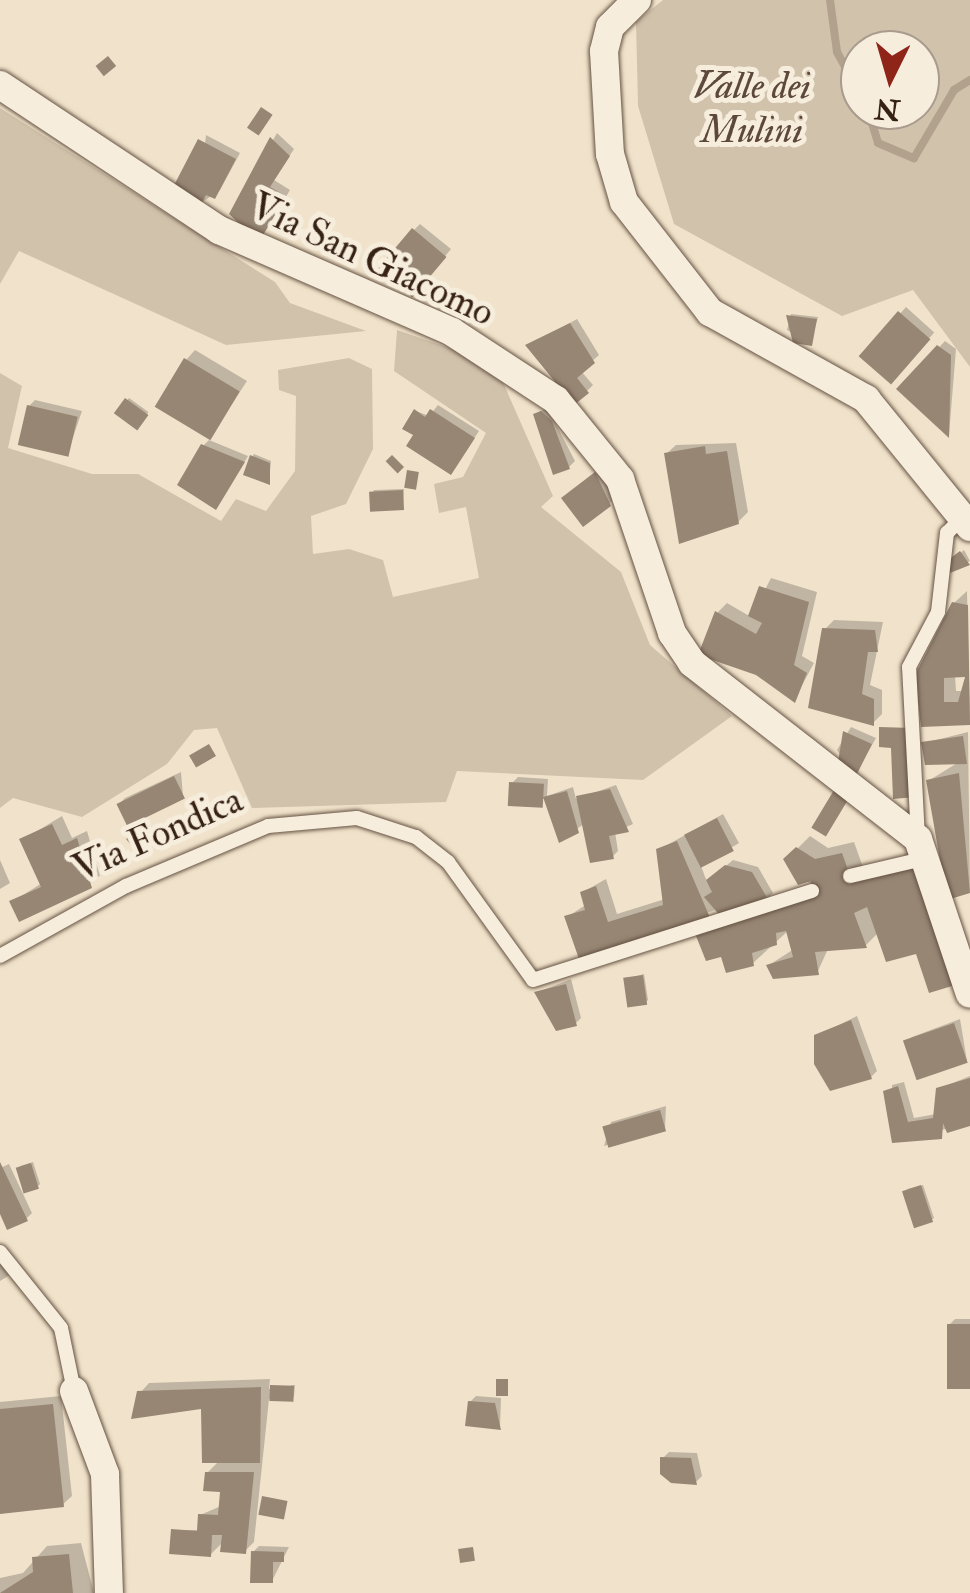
<!DOCTYPE html>
<html>
<head>
<meta charset="utf-8">
<style>
  body { margin:0 }
  #map { position:relative; width:970px; height:1593px; overflow:hidden; background:#f1e3cb; font-family:"IM FELL Double Pica",serif }
  div>[style] { position:absolute }
  .green>* { inset:0; background:#d1c2ac }
  .shadow>* { inset:0; background:#0003; transform-origin:0 0 }
  .stream>* { height:8px; margin:-4px; padding:0 4px; transform-origin:4px; border-radius:4px; background:#b1a18d }
  .building>* { inset:0; background:#978674; transform-origin:0 0 }
  .roads { filter:drop-shadow(0 0 2px #655242) drop-shadow(0 0 2px #655242) }
  .lane>* { height:14px; margin:-7px; padding:0 7px; transform-origin:7px; border-radius:7px; background:#f6eddd }
  .street>* { height:28px; margin:-14px; padding:0 14px; transform-origin:14px; border-radius:14px; background:#f6eddd }
  span { translate:-50% -50%; white-space:nowrap; text-align:center; line-height:1.15; -webkit-text-stroke:10px #f6eddd; paint-order:stroke }
  .park-label { font-size:38px; color:#5d493b; font-style:italic }
  .street-label { font-size:38px; color:#362115 }
  .north { position:absolute; left:840px; top:30px; width:100px; height:100px; box-sizing:border-box; background:#f6eddd; border:2px solid #a99b8d; border-radius:50%; rotate:185deg; font-size:28px; font-weight:700; line-height:40px; text-align:center; color:#362115 }
  .north::after { content:''; display:block; margin:auto; width:35px; height:45px; background:#8f2418; clip-path:polygon(50% 0,100% 100%,50% 72%,0 100%) }
</style>
</head>
<body>
<div id="map">
  <div class="green">
    <div style="clip-path:polygon(evenodd,663px 0,970px 0,970px 367px,913px 290px,842px 316px,674px 224px,638px 106px,636px 22px,663px 0,860px 50px,920px 50px,920px 110px,860px 110px,860px 50px)"></div>
    <div style="clip-path:polygon(0 108px,275px 282px,290px 303px,366px 331px,226px 345px,19px 251px,0 284px)"></div>
    <div style="clip-path:polygon(397px 330px,458px 351px,502px 380px,553px 496px,541px 507px,621px 572px,650px 645px,732px 716px,643px 780px,457px 771px,446px 802px,252px 808px,217px 728px,194px 730px,167px 764px,82px 817px,13px 798px,0 808px,0 373px,22px 386px,8px 448px,92px 474px,138px 474px,221px 521px,236px 499px,266px 511px,295px 471px,296px 396px,279px 390px,278px 370px,349px 358px,372px 369px,373px 449px,346px 504px,311px 516px,313px 554px,349px 549px,383px 560px,393px 597px,479px 578px,466px 507px,439px 513px,434px 484px,463px 477px,486px 433px,394px 371px)"></div>
  </div>
  <div class="shadow">
    <div style="clip-path:polygon(277px 133px,294px 149px,274px 180px,290px 190px,264px 233px,232px 213px)"></div>
    <div style="clip-path:polygon(206px 135px,240px 153px,220px 190px,198px 205px)"></div>
    <div style="clip-path:polygon(420px 224px,451px 249px,421px 286px,414px 230px)"></div>
    <div style="left:906px;top:307px;width:38px;height:66px;rotate:42deg"></div>
    <div style="clip-path:polygon(791px 314px,818px 317px,811px 343px,787px 330px)"></div>
    <div style="clip-path:polygon(577px 319px,599px 355px,581px 371px,593px 385px,587px 391px,528px 346px)"></div>
    <div style="clip-path:polygon(945px 341px,956px 349px,949px 435px,900px 389px)"></div>
    <div style="clip-path:polygon(195px 350px,247px 381px,211px 436px,186px 360px)"></div>
    <div style="left:129px;top:398px;width:24px;height:19px;rotate:36deg"></div>
    <div style="clip-path:polygon(35px 400px,82px 411px,67px 455px,29px 406px)"></div>
    <div style="clip-path:polygon(438px 405px,479px 431px,456px 466px,416px 411px,429px 416px)"></div>
    <div style="clip-path:polygon(547px 407px,575px 461px,569px 467px,536px 415px)"></div>
    <div style="clip-path:polygon(209px 440px,248px 456px,221px 501px,203px 446px)"></div>
    <div style="clip-path:polygon(736px 443px,748px 512px,738px 522px,666px 454px,676px 445px)"></div>
    <div style="clip-path:polygon(254px 454px,271px 461px,269px 482px,252px 457px)"></div>
    <div style="clip-path:polygon(601px 468px,615px 498px,609px 504px,570px 492px)"></div>
    <div style="clip-path:polygon(404px 489px,403px 508px,372px 493px,374px 490px)"></div>
    <div style="clip-path:polygon(964px 550px,970px 561px,952px 569px,951px 561px)"></div>
    <div style="clip-path:polygon(771px 578px,817px 592px,802px 656px,814px 663px,794px 700px,757px 673px,701px 653px,718px 612px,727px 603px,751px 617px)"></div>
    <div style="clip-path:polygon(evenodd,967px 591px,970px 723px,923px 725px,954px 603px,967px 591px,955px 675px,969px 675px,964px 691px,956px 691px,955px 675px)"></div>
    <div style="clip-path:polygon(834px 620px,883px 622px,870px 685px,882px 690px,882px 714px,873px 723px,825px 629px)"></div>
    <div style="clip-path:polygon(851px 727px,876px 738px,854px 777px,837px 750px)"></div>
    <div style="clip-path:polygon(968px 732px,970px 891px,949px 897px,917px 951px,878px 933px,866px 945px,828px 949px,817px 973px,769px 965px,794px 949px,789px 930px,753px 963px,718px 909px,581px 956px,567px 917px,587px 904px,583px 892px,606px 879px,617px 914px,665px 899px,658px 850px,723px 814px,739px 843px,701px 866px,707px 882px,733px 860px,758px 867px,773px 893px,764px 903px,814px 888px,786px 860px,810px 836px,828px 848px,854px 842px,864px 870px,935px 856px,945px 877px,928px 781px,959px 762px,924px 743px)"></div>
    <div style="clip-path:polygon(181px 772px,183px 796px,119px 804px,125px 798px)"></div>
    <div style="clip-path:polygon(518px 777px,548px 779px,547px 796px,573px 787px,576px 799px,616px 785px,633px 824px,615px 832px,618px 851px,612px 857px,584px 824px,560px 840px,546px 800px,512px 783px)"></div>
    <div style="clip-path:polygon(62px 816px,72px 838px,87px 831px,100px 876px,12px 902px,42px 883px,22px 840px)"></div>
    <div style="clip-path:polygon(0 860px,10px 883px,0 889px)"></div>
    <div style="clip-path:polygon(644px 974px,648px 1000px,646px 1002px,626px 979px)"></div>
    <div style="clip-path:polygon(571px 979px,581px 1018px,575px 1024px,538px 992px)"></div>
    <div style="clip-path:polygon(857px 1016px,877px 1071px,871px 1077px,817px 1036px)"></div>
    <div style="clip-path:polygon(960px 1019px,967px 1061px,906px 1043px,912px 1037px)"></div>
    <div style="clip-path:polygon(970px 1076px,970px 1124px,894px 1140px,892px 1085px,904px 1082px,914px 1118px,936px 1114px,938px 1089px)"></div>
    <div style="clip-path:polygon(666px 1106px,665px 1129px,604px 1146px,611px 1122px)"></div>
    <div style="clip-path:polygon(33px 1162px,40px 1184px,37px 1187px,20px 1166px)"></div>
    <div style="clip-path:polygon(9px 1164px,32px 1213px,26px 1219px,0 1207px,0 1168px)"></div>
    <div style="clip-path:polygon(923px 1185px,934px 1218px,931px 1220px,907px 1189px)"></div>
    <div style="clip-path:polygon(0 1255px,16px 1271px,0 1281px)"></div>
    <div style="clip-path:polygon(955px 1319px,970px 1319px,970px 1386px,949px 1325px)"></div>
    <div style="clip-path:polygon(270px 1379px,269px 1389px,295px 1385px,294px 1397px,269px 1399px,254px 1542px,245px 1551px,224px 1541px,210px 1555px,173px 1530px,200px 1530px,200px 1515px,221px 1506px,222px 1489px,207px 1473px,219px 1461px,204px 1406px,140px 1393px,149px 1383px)"></div>
    <div style="clip-path:polygon(61px 1396px,72px 1496px,62px 1505px,0 1512px,0 1402px)"></div>
    <div style="clip-path:polygon(476px 1396px,501px 1398px,500px 1427px,470px 1402px)"></div>
    <div style="clip-path:polygon(669px 1452px,697px 1453px,702px 1476px,696px 1482px,663px 1458px)"></div>
    <div style="clip-path:polygon(81px 1543px,94px 1593px,0 1593px,0 1578px,23px 1573px,47px 1546px)"></div>
    <div style="clip-path:polygon(259px 1546px,289px 1547px,272px 1581px,253px 1552px)"></div>
  </div>
  <div class="stream">
    <div style="left:830px;top:0;width:52px;rotate:82.3deg"></div>
    <div style="left:837px;top:52px;width:48px;rotate:61.3deg"></div>
    <div style="left:868px;top:110px;width:34px;rotate:73deg"></div>
    <div style="left:878px;top:143px;width:39px;rotate:23deg"></div>
    <div style="left:914px;top:158px;width:79px;rotate:-59.5deg"></div>
    <div style="left:954px;top:90px;width:19px;rotate:-32deg"></div>
  </div>
  <div class="building">
    <div style="left:108px;top:56px;width:13px;height:16px;rotate:51deg"></div>
    <div style="left:261px;top:107px;width:14px;height:25px;rotate:34deg"></div>
    <div style="clip-path:polygon(270px 137px,290px 156px,270px 187px,286px 196px,259px 242px,229px 214px)"></div>
    <div style="clip-path:polygon(198px 139px,236px 159px,215px 199px,206px 195px,199px 208px,170px 193px)"></div>
    <div style="left:412px;top:228px;width:45px;height:53px;rotate:40deg"></div>
    <div style="left:898px;top:311px;width:43px;height:60px;rotate:41deg"></div>
    <div style="clip-path:polygon(786px 315px,817px 319px,812px 346px,793px 343px)"></div>
    <div style="clip-path:polygon(570px 323px,595px 363px,577px 378px,589px 393px,574px 405px,525px 345px)"></div>
    <div style="clip-path:polygon(937px 345px,951px 355px,949px 438px,896px 389px)"></div>
    <div style="left:184px;top:358px;width:65px;height:57px;rotate:31deg"></div>
    <div style="left:125px;top:398px;width:29px;height:19px;rotate:36deg"></div>
    <div style="left:27px;top:405px;width:52px;height:41px;rotate:13deg"></div>
    <div style="clip-path:polygon(414px 409px,425px 417px,430px 409px,475px 438px,451px 475px,406px 446px,413px 435px,402px 429px)"></div>
    <div style="clip-path:polygon(541px 411px,552px 421px,570px 469px,553px 475px,533px 414px)"></div>
    <div style="clip-path:polygon(201px 444px,245px 462px,216px 510px,177px 485px)"></div>
    <div style="clip-path:polygon(705px 446px,706px 454px,727px 451px,739px 524px,679px 544px,664px 453px)"></div>
    <div style="clip-path:polygon(250px 455px,270px 463px,270px 485px,243px 475px)"></div>
    <div style="left:392px;top:455px;width:17px;height:9px;rotate:45deg"></div>
    <div style="left:407px;top:470px;width:12px;height:18px;rotate:9deg"></div>
    <div style="clip-path:polygon(595px 472px,611px 506px,583px 527px,561px 498px)"></div>
    <div style="left:403px;top:490px;width:20px;height:34px;rotate:87deg"></div>
    <div style="clip-path:polygon(960px 551px,970px 565px,950px 573px,948px 560px)"></div>
    <div style="clip-path:polygon(759px 586px,809px 602px,794px 665px,807px 673px,795px 703px,756px 675px,698px 655px,715px 611px,756px 634px,762px 623px,748px 616px)"></div>
    <div style="clip-path:polygon(evenodd,952px 602px,968px 605px,970px 725px,921px 727px,915px 675px,952px 602px,965px 677px,958px 702px,944px 702px,944px 678px,965px 677px)"></div>
    <div style="clip-path:polygon(822px 628px,875px 630px,878px 652px,868px 652px,862px 694px,874px 699px,874px 726px,808px 708px)"></div>
    <div style="clip-path:polygon(879px 727px,913px 728px,916px 797px,893px 799px,891px 748px,879px 747px)"></div>
    <div style="clip-path:polygon(843px 731px,872px 744px,854px 780px,837px 769px)"></div>
    <div style="clip-path:polygon(963px 736px,967px 764px,925px 765px,921px 742px)"></div>
    <div style="left:209px;top:744px;width:14px;height:23px;rotate:60deg"></div>
    <div style="clip-path:polygon(959px 773px,970px 893px,947px 900px,926px 780px)"></div>
    <div style="left:174px;top:776px;width:25px;height:64px;rotate:64deg"></div>
    <div style="left:509px;top:782px;width:35px;height:24px;rotate:3deg"></div>
    <div style="clip-path:polygon(610px 789px,629px 832px,609px 836px,614px 859px,590px 863px,576px 796px)"></div>
    <div style="left:834px;top:790px;width:17px;height:44px;rotate:31deg"></div>
    <div style="clip-path:polygon(567px 791px,579px 833px,559px 843px,543px 797px)"></div>
    <div style="left:717px;top:818px;width:37px;height:37px;rotate:63deg"></div>
    <div style="clip-path:polygon(52px 824px,62px 845px,77px 838px,92px 888px,19px 922px,9px 901px,41px 887px,19px 839px)"></div>
    <div style="clip-path:polygon(150px 824px,158px 835px,137px 852px,126px 839px)"></div>
    <div style="clip-path:polygon(677px 841px,711px 920px,579px 959px,564px 916px,585px 910px,580px 892px,596px 886px,608px 922px,663px 905px,656px 849px)"></div>
    <div style="clip-path:polygon(796px 847px,815px 859px,842px 853px,852px 881px,922px 867px,962px 983px,929px 993px,916px 954px,886px 962px,867px 907px,854px 913px,867px 948px,815px 952px,819px 975px,773px 979px,766px 965px,793px 957px,786px 931px,776px 933px,777px 945px,752px 953px,754px 966px,726px 973px,721px 957px,706px 961px,694px 931px,812px 895px,811px 881px,798px 885px,783px 859px)"></div>
    <div style="clip-path:polygon(725px 865px,752px 872px,769px 901px,722px 918px,704px 897px,712px 892px,706px 880px)"></div>
    <div style="left:643px;top:975px;width:30px;height:20px;rotate:82deg"></div>
    <div style="clip-path:polygon(566px 984px,577px 1026px,556px 1031px,534px 992px)"></div>
    <div style="clip-path:polygon(851px 1020px,872px 1079px,830px 1091px,814px 1064px,814px 1035px)"></div>
    <div style="left:954px;top:1023px;width:42px;height:54px;rotate:71deg"></div>
    <div style="clip-path:polygon(970px 1078px,970px 1126px,947px 1133px,943px 1123px,942px 1139px,892px 1143px,883px 1091px,898px 1086px,908px 1122px,933px 1118px,936px 1088px)"></div>
    <div style="left:660px;top:1110px;width:22px;height:60px;rotate:74deg"></div>
    <div style="clip-path:polygon(0 1162px,28px 1221px,7px 1230px,0 1214px)"></div>
    <div style="left:31px;top:1163px;width:27px;height:16px;rotate:73deg"></div>
    <div style="left:921px;top:1185px;width:39px;height:20px;rotate:72deg"></div>
    <div style="left:947px;top:1324px;width:23px;height:65px"></div>
    <div style="left:496px;top:1379px;width:12px;height:17px"></div>
    <div style="left:270px;top:1385px;width:24px;height:16px;rotate:2deg"></div>
    <div style="clip-path:polygon(261px 1387px,260px 1463px,202px 1463px,201px 1409px,131px 1419px,137px 1391px)"></div>
    <div style="clip-path:polygon(468px 1401px,495px 1403px,501px 1430px,465px 1426px)"></div>
    <div style="clip-path:polygon(53px 1404px,64px 1507px,0 1514px,0 1409px)"></div>
    <div style="clip-path:polygon(660px 1457px,691px 1458px,697px 1485px,671px 1483px,660px 1474px)"></div>
    <div style="clip-path:polygon(205px 1472px,254px 1472px,246px 1554px,220px 1552px,222px 1535px,212px 1535px,211px 1557px,169px 1554px,171px 1529px,197px 1531px,198px 1514px,218px 1515px,220px 1492px,203px 1491px)"></div>
    <div style="left:262px;top:1496px;width:26px;height:19px;rotate:11deg"></div>
    <div style="left:473px;top:1547px;width:14px;height:15px;rotate:82deg"></div>
    <div style="clip-path:polygon(251px 1551px,284px 1552px,284px 1562px,273px 1562px,273px 1583px,250px 1583px)"></div>
    <div style="clip-path:polygon(69px 1554px,73px 1593px,0 1593px,33px 1572px,32px 1557px)"></div>
  </div>
  <div class="roads">
    <div class="lane">
      <div style="left:918px;top:838px;width:171px;rotate:-93deg"></div>
      <div style="left:909px;top:667px;width:62px;rotate:-62.2deg"></div>
      <div style="left:938px;top:612px;width:80px;rotate:-83.5deg"></div>
      <div style="left:947px;top:533px;width:23px;rotate:-45deg"></div>
      <div style="left:850px;top:876px;width:79px;rotate:-13.2deg"></div>
      <div style="left:0;top:956px;width:144px;rotate:-29.1deg"></div>
      <div style="left:126px;top:886px;width:154px;rotate:-22.9deg"></div>
      <div style="left:268px;top:826px;width:89px;rotate:-5.1deg"></div>
      <div style="left:357px;top:818px;width:62px;rotate:17.9deg"></div>
      <div style="left:416px;top:837px;width:41px;rotate:38deg"></div>
      <div style="left:448px;top:862px;width:145px;rotate:54.2deg"></div>
      <div style="left:533px;top:980px;width:293px;rotate:-17.7deg"></div>
      <div style="left:0;top:1252px;width:97px;rotate:51.2deg"></div>
      <div style="left:61px;top:1328px;width:64px;rotate:78.3deg"></div>
    </div>
    <div class="street">
      <div style="left:637px;top:0;width:38px;rotate:135deg"></div>
      <div style="left:610px;top:27px;width:25px;rotate:104deg"></div>
      <div style="left:604px;top:51px;width:103px;rotate:86.7deg"></div>
      <div style="left:610px;top:154px;width:50px;rotate:73.7deg"></div>
      <div style="left:624px;top:202px;width:140px;rotate:52deg"></div>
      <div style="left:710px;top:312px;width:179px;rotate:29.1deg"></div>
      <div style="left:866px;top:399px;width:165px;rotate:50.9deg"></div>
      <div style="left:0;top:85px;width:263px;rotate:33.5deg"></div>
      <div style="left:219px;top:230px;width:254px;rotate:23.6deg"></div>
      <div style="left:452px;top:332px;width:124px;rotate:33.2deg"></div>
      <div style="left:556px;top:400px;width:102px;rotate:51deg"></div>
      <div style="left:620px;top:479px;width:163px;rotate:71.3deg"></div>
      <div style="left:672px;top:633px;width:36px;rotate:56deg"></div>
      <div style="left:692px;top:663px;width:286px;rotate:37.9deg"></div>
      <div style="left:918px;top:839px;width:163px;rotate:71.5deg"></div>
      <div style="left:74px;top:1391px;width:89px;rotate:69.5deg"></div>
      <div style="left:105px;top:1474px;width:119px;rotate:88.1deg"></div>
    </div>
  </div>
  <div class="park-label">
    <span style="left:752px;top:109px">Valle dei<br>Mulini</span>
  </div>
  <div class="street-label">
    <span style="left:372px;top:260px;rotate:25deg">Via San Giacomo</span>
    <span style="left:158px;top:835px;rotate:-24deg">Via Fondica</span>
  </div>
  <div class="north">N</div>
</div>
</body>
</html>
